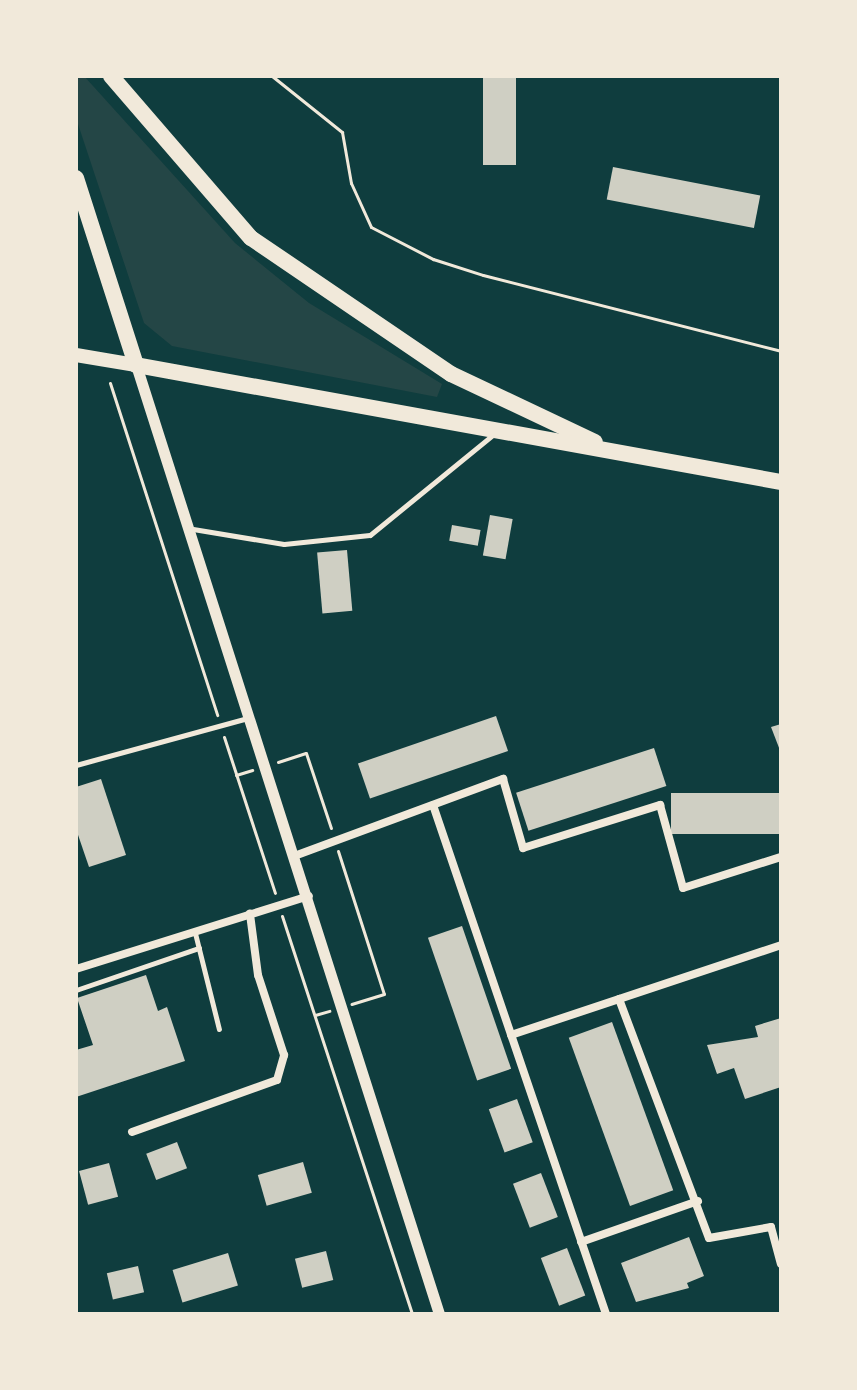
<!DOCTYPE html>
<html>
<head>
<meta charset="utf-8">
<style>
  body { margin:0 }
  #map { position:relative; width:857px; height:1390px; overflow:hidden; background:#0f3d3e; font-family:Roboto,sans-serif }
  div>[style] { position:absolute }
  .green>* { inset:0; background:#244646 }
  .building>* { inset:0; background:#cfcfc3; transform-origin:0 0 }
  .path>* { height:3px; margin:-1.5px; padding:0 1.5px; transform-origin:1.5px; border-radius:1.5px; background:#f1e9da }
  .service>* { height:5px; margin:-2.5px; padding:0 2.5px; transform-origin:2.5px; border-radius:2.5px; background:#f1e9da }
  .minor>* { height:8px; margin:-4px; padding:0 4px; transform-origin:4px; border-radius:4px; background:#f1e9da }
  .tertiary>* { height:11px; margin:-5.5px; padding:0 5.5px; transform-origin:5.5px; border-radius:5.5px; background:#f1e9da }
  .primary>* { height:14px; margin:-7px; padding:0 7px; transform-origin:7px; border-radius:7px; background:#f1e9da }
  .trunk>* { height:16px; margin:-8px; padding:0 8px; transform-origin:8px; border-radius:8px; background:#f1e9da }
  span { translate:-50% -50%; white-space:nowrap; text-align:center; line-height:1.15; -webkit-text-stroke:8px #f1e9da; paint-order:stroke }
  .frame { position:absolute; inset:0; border:78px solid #f1e9da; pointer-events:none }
</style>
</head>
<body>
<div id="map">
  <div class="green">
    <div style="clip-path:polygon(76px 76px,84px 76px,235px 243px,309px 303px,442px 384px,437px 397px,172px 346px,144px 323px,76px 118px)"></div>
  </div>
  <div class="building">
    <div style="left:483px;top:76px;width:33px;height:89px"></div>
    <div style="left:613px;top:167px;width:150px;height:33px;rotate:11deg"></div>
    <div style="left:490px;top:515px;width:23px;height:41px;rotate:10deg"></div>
    <div style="left:452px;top:525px;width:29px;height:16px;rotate:10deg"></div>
    <div style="left:347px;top:550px;width:61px;height:30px;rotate:85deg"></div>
    <div style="left:496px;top:716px;width:37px;height:146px;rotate:71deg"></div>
    <div style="clip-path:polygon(781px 724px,781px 753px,771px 727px)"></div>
    <div style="left:654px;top:748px;width:40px;height:145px;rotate:72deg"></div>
    <div style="clip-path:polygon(101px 779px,126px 855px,89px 867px,76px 829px,76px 787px)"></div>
    <div style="left:781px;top:793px;width:41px;height:110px;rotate:90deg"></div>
    <div style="left:462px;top:926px;width:151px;height:36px;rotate:71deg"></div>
    <div style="clip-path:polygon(146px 975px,158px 1011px,167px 1007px,185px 1061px,76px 1097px,76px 1050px,93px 1045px,77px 998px)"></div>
    <div style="clip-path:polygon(781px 1018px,781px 1087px,745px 1099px,734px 1068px,717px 1074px,707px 1045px,758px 1037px,755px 1026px)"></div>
    <div style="left:612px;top:1022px;width:179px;height:46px;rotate:70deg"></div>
    <div style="left:517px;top:1099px;width:46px;height:30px;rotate:70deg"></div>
    <div style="left:177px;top:1142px;width:28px;height:33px;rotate:69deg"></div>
    <div style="left:303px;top:1162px;width:32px;height:47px;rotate:74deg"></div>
    <div style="left:109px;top:1163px;width:35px;height:31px;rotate:75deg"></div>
    <div style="left:541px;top:1173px;width:47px;height:30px;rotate:69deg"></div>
    <div style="clip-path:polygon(689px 1237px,704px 1276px,687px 1283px,689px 1288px,636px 1302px,621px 1263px)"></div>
    <div style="left:567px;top:1248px;width:51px;height:28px;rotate:69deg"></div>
    <div style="left:326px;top:1251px;width:30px;height:32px;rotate:76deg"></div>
    <div style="left:228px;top:1253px;width:34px;height:58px;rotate:73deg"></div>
    <div style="left:138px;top:1266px;width:27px;height:32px;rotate:77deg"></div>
  </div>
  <div class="path">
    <div style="left:272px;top:76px;width:90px;rotate:38.7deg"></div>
    <div style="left:342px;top:132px;width:52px;rotate:80deg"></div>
    <div style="left:351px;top:183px;width:48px;rotate:65.6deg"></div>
    <div style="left:371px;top:227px;width:70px;rotate:27.3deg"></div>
    <div style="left:433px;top:259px;width:52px;rotate:17.7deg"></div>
    <div style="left:483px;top:275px;width:308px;rotate:14.3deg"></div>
    <div style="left:110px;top:383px;width:349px;rotate:72.1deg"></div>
    <div style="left:224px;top:737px;width:164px;rotate:71.9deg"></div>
    <div style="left:278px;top:762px;width:29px;rotate:-18deg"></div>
    <div style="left:306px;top:753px;width:79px;rotate:71.6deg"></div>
    <div style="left:236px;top:775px;width:17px;rotate:-17deg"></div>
    <div style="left:338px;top:851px;width:150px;rotate:72.2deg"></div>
    <div style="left:384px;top:994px;width:34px;rotate:163deg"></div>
    <div style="left:282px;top:916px;width:419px;rotate:71.9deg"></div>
    <div style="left:315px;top:1015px;width:15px;rotate:-16deg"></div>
  </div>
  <div class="service">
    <div style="left:193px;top:529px;width:92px;rotate:9.4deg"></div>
    <div style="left:284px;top:544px;width:86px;rotate:-6deg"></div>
    <div style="left:370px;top:535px;width:160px;rotate:-39.2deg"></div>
    <div style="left:76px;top:765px;width:178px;rotate:-15.3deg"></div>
    <div style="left:195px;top:933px;width:99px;rotate:76deg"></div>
    <div style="left:76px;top:990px;width:130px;rotate:-18.9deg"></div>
  </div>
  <div class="minor">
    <div style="left:433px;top:805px;width:538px;rotate:71.23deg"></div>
    <div style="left:297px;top:855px;width:220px;rotate:-20.3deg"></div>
    <div style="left:503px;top:779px;width:72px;rotate:73.8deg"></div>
    <div style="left:523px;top:848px;width:144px;rotate:-17.4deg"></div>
    <div style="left:660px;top:805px;width:86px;rotate:74.5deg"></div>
    <div style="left:683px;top:888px;width:103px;rotate:-17.6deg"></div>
    <div style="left:76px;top:969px;width:244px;rotate:-17.4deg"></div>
    <div style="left:619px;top:999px;width:255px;rotate:69.4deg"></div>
    <div style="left:709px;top:1238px;width:63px;rotate:-10.1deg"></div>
    <div style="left:771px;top:1227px;width:38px;rotate:75deg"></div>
    <div style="left:511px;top:1035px;width:285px;rotate:-18.4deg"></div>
    <div style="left:132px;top:1132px;width:154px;rotate:-19.7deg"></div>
    <div style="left:277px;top:1080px;width:26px;rotate:-74deg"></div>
    <div style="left:284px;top:1055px;width:84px;rotate:-108deg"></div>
    <div style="left:258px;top:975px;width:62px;rotate:-97.5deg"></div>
    <div style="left:581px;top:1242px;width:124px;rotate:-19.3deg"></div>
  </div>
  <div class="tertiary">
    <div style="left:136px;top:365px;width:996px;rotate:72.29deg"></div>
  </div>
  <div class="primary">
    <div style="left:76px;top:355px;width:61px;rotate:9.5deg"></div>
  </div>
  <div class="trunk">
    <div style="left:111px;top:76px;width:214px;rotate:49.2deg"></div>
    <div style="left:251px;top:238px;width:242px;rotate:34.2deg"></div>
    <div style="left:451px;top:374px;width:159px;rotate:25.3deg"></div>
    <div style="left:76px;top:178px;width:196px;rotate:72.2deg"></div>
    <div style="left:136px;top:365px;width:656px;rotate:10.28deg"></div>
  </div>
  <div class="frame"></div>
</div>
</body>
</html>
